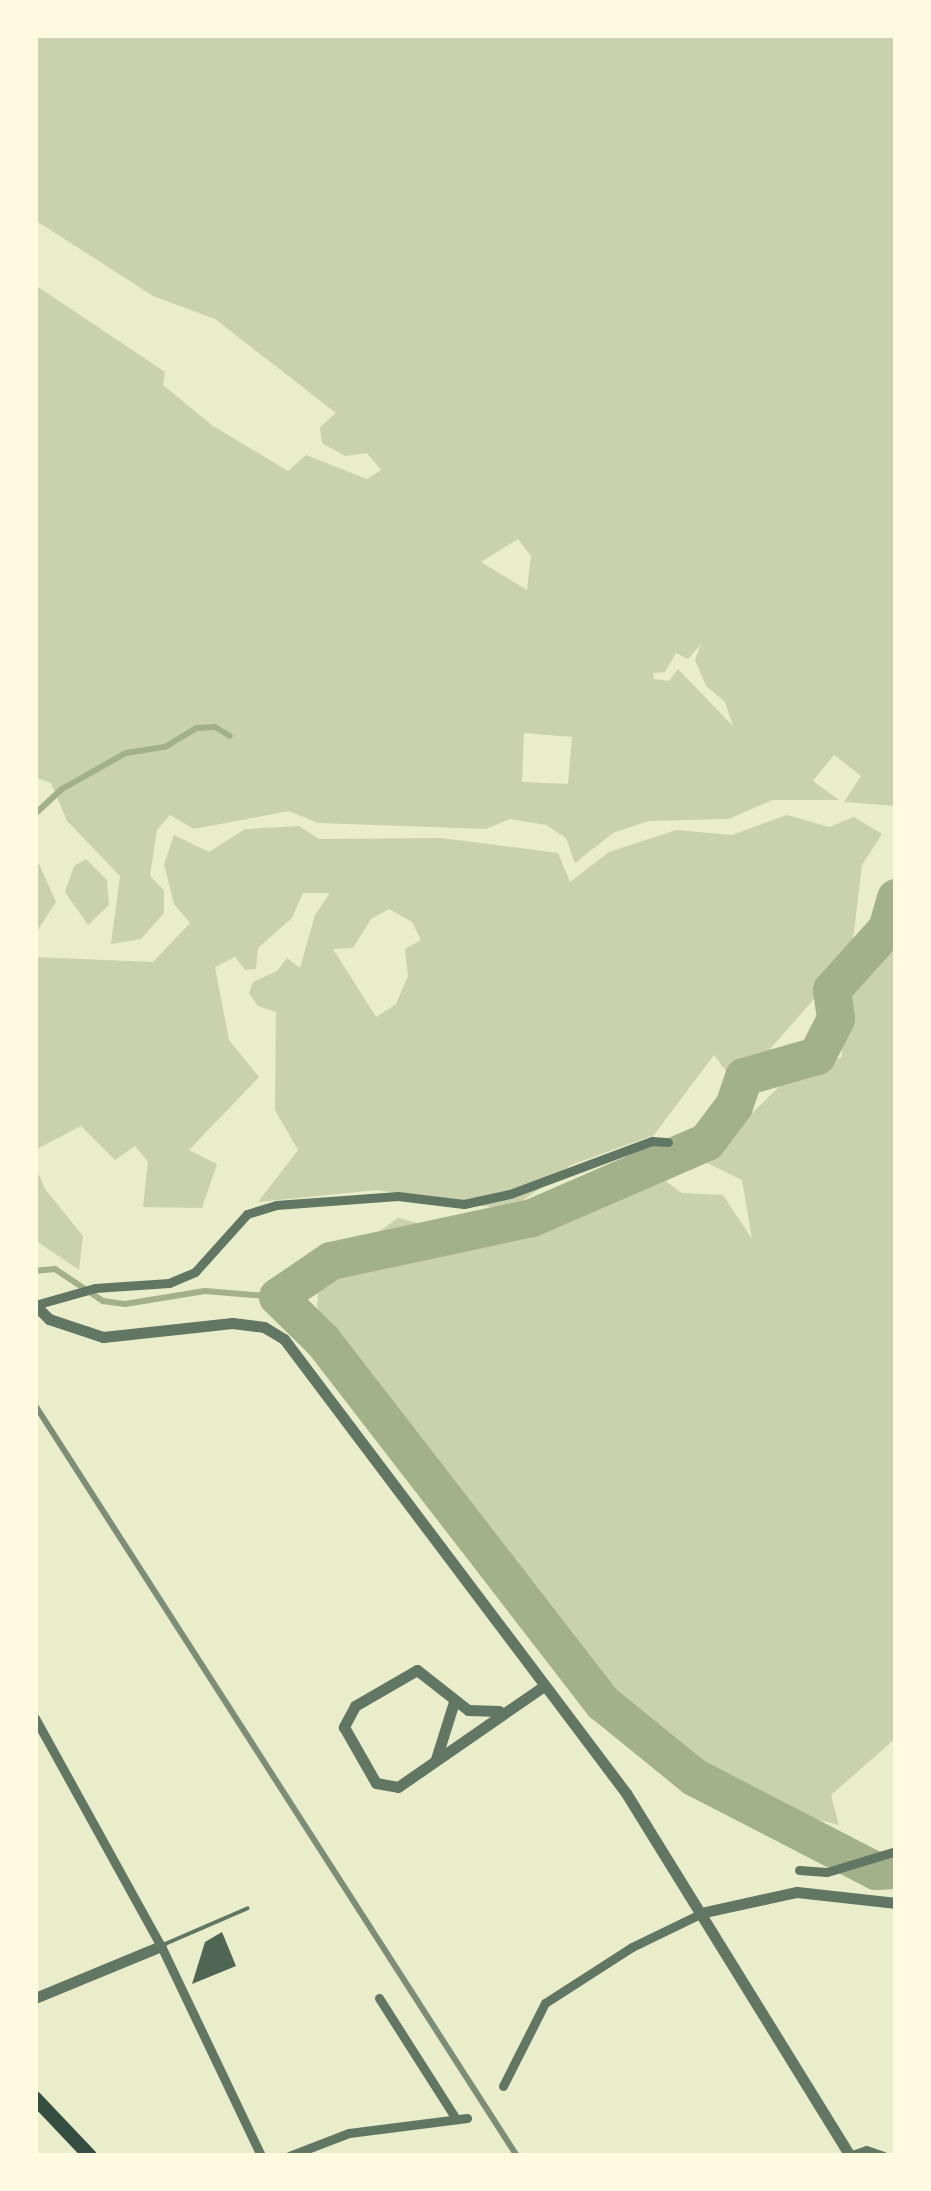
<!DOCTYPE html>
<html>
<head>
<meta charset="utf-8">
<style>
  body { margin:0 }
  #map { position:relative; width:931px; height:2191px; overflow:hidden; background:#e9edc9; font-family:"Playfair Display",serif }
  div>[style] { position:absolute }
  .green>* { inset:0; background:#cad2ad }
  .stream>* { height:6px; margin:-3px; padding:0 3px; transform-origin:3px; border-radius:3px; background:#a3b18a }
  .river>* { height:38px; margin:-19px; padding:0 19px; transform-origin:19px; border-radius:19px; background:#a3b18a }
  .building>* { inset:0; background:#4f6655 }
  .service>* { height:4px; margin:-2px; padding:0 2px; transform-origin:2px; border-radius:2px; background:#617663 }
  .minor>* { height:9px; margin:-4.5px; padding:0 4.5px; transform-origin:4.5px; border-radius:4.5px; background:#617663 }
  .tertiary>* { height:11px; margin:-5.5px; padding:0 5.5px; transform-origin:5.5px; border-radius:5.5px; background:#617663 }
  .primary>* { height:14px; margin:-7px; padding:0 7px; transform-origin:7px; border-radius:7px; background:#344e41 }
  .rail>* { height:6px; margin:-3px; padding:0 3px; transform-origin:3px; border-radius:3px; background:#7c8e77 }
  span { translate:-50% -50%; white-space:nowrap; text-align:center; line-height:1.15; -webkit-text-stroke:8px #fefae0; paint-order:stroke }
  .frame { position:absolute; inset:0; border:38px solid #fefae0; pointer-events:none }
</style>
</head>
<body>
<div id="map">
  <div class="green">
    <div style="clip-path:polygon(evenodd,35px 35px,896px 35px,896px 806px,844px 802px,861px 776px,834px 755px,813px 781px,839px 800px,772px 800px,729px 819px,648px 821px,613px 833px,575px 863px,566px 838px,546px 825px,510px 819px,486px 829px,318px 823px,289px 811px,194px 829px,170px 815px,157px 830px,150px 876px,164px 890px,164px 913px,141px 939px,111px 944px,120px 876px,67px 821px,51px 783px,35px 777px,35px 285px,165px 372px,163px 385px,213px 426px,288px 471px,306px 455px,367px 479px,381px 470px,367px 453px,345px 456px,322px 443px,320px 427px,336px 413px,215px 319px,153px 296px,35px 220px,35px 35px,518px 539px,531px 556px,527px 590px,481px 562px,518px 539px,35px 35px,701px 644px,695px 660px,706px 686px,725px 702px,733px 726px,678px 669px,669px 681px,654px 679px,653px 673px,665px 672px,676px 653px,688px 659px,701px 644px,35px 35px,524px 733px,572px 737px,568px 784px,522px 782px,524px 733px)"></div>
    <div style="clip-path:polygon(evenodd,787px 815px,829px 827px,854px 817px,882px 834px,862px 865px,852px 948px,843px 966px,756px 1065px,725px 1070px,714px 1055px,654px 1135px,571px 1165px,510px 1210px,377px 1190px,258px 1202px,298px 1150px,275px 1110px,276px 1012px,258px 1006px,249px 993px,253px 982px,277px 971px,287px 958px,300px 968px,315px 915px,330px 893px,303px 893px,292px 918px,258px 948px,256px 969px,245px 970px,235px 957px,215px 967px,229px 1040px,259px 1077px,189px 1150px,217px 1164px,202px 1208px,143px 1207px,148px 1162px,135px 1146px,115px 1160px,81px 1126px,35px 1150px,35px 957px,153px 962px,190px 923px,174px 904px,164px 864px,174px 835px,209px 852px,245px 829px,299px 826px,319px 839px,441px 838px,558px 853px,570px 882px,609px 852px,676px 830px,732px 835px,787px 815px,389px 909px,412px 922px,421px 940px,405px 949px,408px 976px,396px 1004px,376px 1017px,333px 949px,353px 948px,371px 919px,389px 909px)"></div>
    <div style="clip-path:polygon(86px 859px,107px 880px,109px 905px,88px 925px,65px 892px,74px 866px)"></div>
    <div style="clip-path:polygon(39px 864px,56px 902px,35px 934px,35px 865px)"></div>
    <div style="clip-path:polygon(896px 907px,896px 1738px,831px 1795px,839px 1825px,743px 1802px,690px 1778px,639px 1738px,316px 1325px,320px 1263px,333px 1247px,374px 1235px,398px 1218px,438px 1228px,499px 1224px,636px 1160px,682px 1193px,723px 1195px,752px 1239px,742px 1180px,703px 1161px,785px 1081px,842px 1057px,842px 1015px)"></div>
    <div style="clip-path:polygon(35px 1165px,45px 1189px,83px 1236px,79px 1270px,35px 1240px)"></div>
  </div>
  <div class="stream">
    <div style="left:35px;top:814px;width:37px;rotate:-43deg"></div>
    <div style="left:62px;top:789px;width:73px;rotate:-29.4deg"></div>
    <div style="left:126px;top:753px;width:39px;rotate:-9deg"></div>
    <div style="left:165px;top:747px;width:37px;rotate:-31deg"></div>
    <div style="left:197px;top:728px;width:18px;rotate:-3deg"></div>
    <div style="left:215px;top:727px;width:17px;rotate:31deg"></div>
    <div style="left:35px;top:1271px;width:20px;rotate:-6deg"></div>
    <div style="left:55px;top:1269px;width:58px;rotate:33.7deg"></div>
    <div style="left:103px;top:1301px;width:22px;rotate:8deg"></div>
    <div style="left:125px;top:1304px;width:81px;rotate:-9.2deg"></div>
    <div style="left:205px;top:1291px;width:73px;rotate:4.7deg"></div>
  </div>
  <div class="river">
    <div style="left:896px;top:898px;width:32px;rotate:106deg"></div>
    <div style="left:887px;top:929px;width:82px;rotate:132deg"></div>
    <div style="left:832px;top:990px;width:29px;rotate:82deg"></div>
    <div style="left:836px;top:1019px;width:42px;rotate:117.2deg"></div>
    <div style="left:817px;top:1056px;width:76px;rotate:164deg"></div>
    <div style="left:744px;top:1077px;width:31px;rotate:109deg"></div>
    <div style="left:734px;top:1106px;width:45px;rotate:126.9deg"></div>
    <div style="left:707px;top:1142px;width:191px;rotate:156.5deg"></div>
    <div style="left:532px;top:1218px;width:206px;rotate:167.9deg"></div>
    <div style="left:331px;top:1261px;width:64px;rotate:145.8deg"></div>
    <div style="left:278px;top:1297px;width:63px;rotate:44.4deg"></div>
    <div style="left:323px;top:1341px;width:458px;rotate:52.3deg"></div>
    <div style="left:603px;top:1703px;width:117px;rotate:39.1deg"></div>
    <div style="left:694px;top:1777px;width:205px;rotate:27.3deg"></div>
    <div style="left:876px;top:1871px;width:20px;rotate:-3deg"></div>
  </div>
  <div class="building">
    <div style="clip-path:polygon(222px 1932px,236px 1966px,192px 1984px,205px 1942px)"></div>
  </div>
  <div class="service">
    <div style="left:165px;top:1944px;width:90px;rotate:-23.4deg"></div>
  </div>
  <div class="minor">
    <div style="left:35px;top:1305px;width:62px;rotate:-15.8deg"></div>
    <div style="left:95px;top:1288px;width:74px;rotate:-3.9deg"></div>
    <div style="left:169px;top:1283px;width:28px;rotate:-23deg"></div>
    <div style="left:195px;top:1272px;width:78px;rotate:-48.1deg"></div>
    <div style="left:247px;top:1214px;width:30px;rotate:-17deg"></div>
    <div style="left:276px;top:1205px;width:122px;rotate:-4.2deg"></div>
    <div style="left:398px;top:1196px;width:66px;rotate:6.9deg"></div>
    <div style="left:464px;top:1204px;width:47px;rotate:-12.3deg"></div>
    <div style="left:510px;top:1194px;width:152px;rotate:-20.5deg"></div>
    <div style="left:652px;top:1141px;width:16px;rotate:4deg"></div>
    <div style="left:35px;top:1718px;width:260px;rotate:61.1deg"></div>
    <div style="left:161px;top:1946px;width:233px;rotate:64.5deg"></div>
    <div style="left:799px;top:1870px;width:28px;rotate:4deg"></div>
    <div style="left:827px;top:1872px;width:72px;rotate:-16.9deg"></div>
    <div style="left:379px;top:1998px;width:143px;rotate:57.5deg"></div>
    <div style="left:503px;top:2086px;width:93px;rotate:-63.2deg"></div>
    <div style="left:545px;top:2003px;width:103px;rotate:-32.8deg"></div>
    <div style="left:632px;top:1947px;width:78px;rotate:-25.9deg"></div>
    <div style="left:289px;top:2156px;width:64px;rotate:-21deg"></div>
    <div style="left:349px;top:2133px;width:119px;rotate:-7.2deg"></div>
    <div style="left:849px;top:2156px;width:18px;rotate:-19deg"></div>
    <div style="left:866px;top:2150px;width:18px;rotate:19deg"></div>
  </div>
  <div class="tertiary">
    <div style="left:35px;top:1305px;width:20px;rotate:45deg"></div>
    <div style="left:49px;top:1319px;width:57px;rotate:18.4deg"></div>
    <div style="left:103px;top:1337px;width:130px;rotate:-6.2deg"></div>
    <div style="left:232px;top:1323px;width:32px;rotate:7deg"></div>
    <div style="left:264px;top:1327px;width:23px;rotate:31deg"></div>
    <div style="left:284px;top:1339px;width:568px;rotate:53.01deg"></div>
    <div style="left:626px;top:1793px;width:427px;rotate:58.3deg"></div>
    <div style="left:499px;top:1711px;width:31px;rotate:-178deg"></div>
    <div style="left:468px;top:1710px;width:65px;rotate:-141.9deg"></div>
    <div style="left:417px;top:1670px;width:72px;rotate:149.9deg"></div>
    <div style="left:355px;top:1706px;width:24px;rotate:118deg"></div>
    <div style="left:344px;top:1727px;width:64px;rotate:60.3deg"></div>
    <div style="left:376px;top:1783px;width:22px;rotate:10deg"></div>
    <div style="left:398px;top:1787px;width:178px;rotate:-34.7deg"></div>
    <div style="left:436px;top:1759px;width:60px;rotate:-72.5deg"></div>
    <div style="left:705px;top:1912px;width:94px;rotate:-12.3deg"></div>
    <div style="left:797px;top:1892px;width:100px;rotate:6.3deg"></div>
    <div style="left:35px;top:1998px;width:136px;rotate:-22.4deg"></div>
  </div>
  <div class="primary">
    <div style="left:35px;top:2098px;width:80px;rotate:46.5deg"></div>
  </div>
  <div class="rail">
    <div style="left:35px;top:1405px;width:892px;rotate:57.31deg"></div>
  </div>
  <div class="frame"></div>
</div>
</body>
</html>
